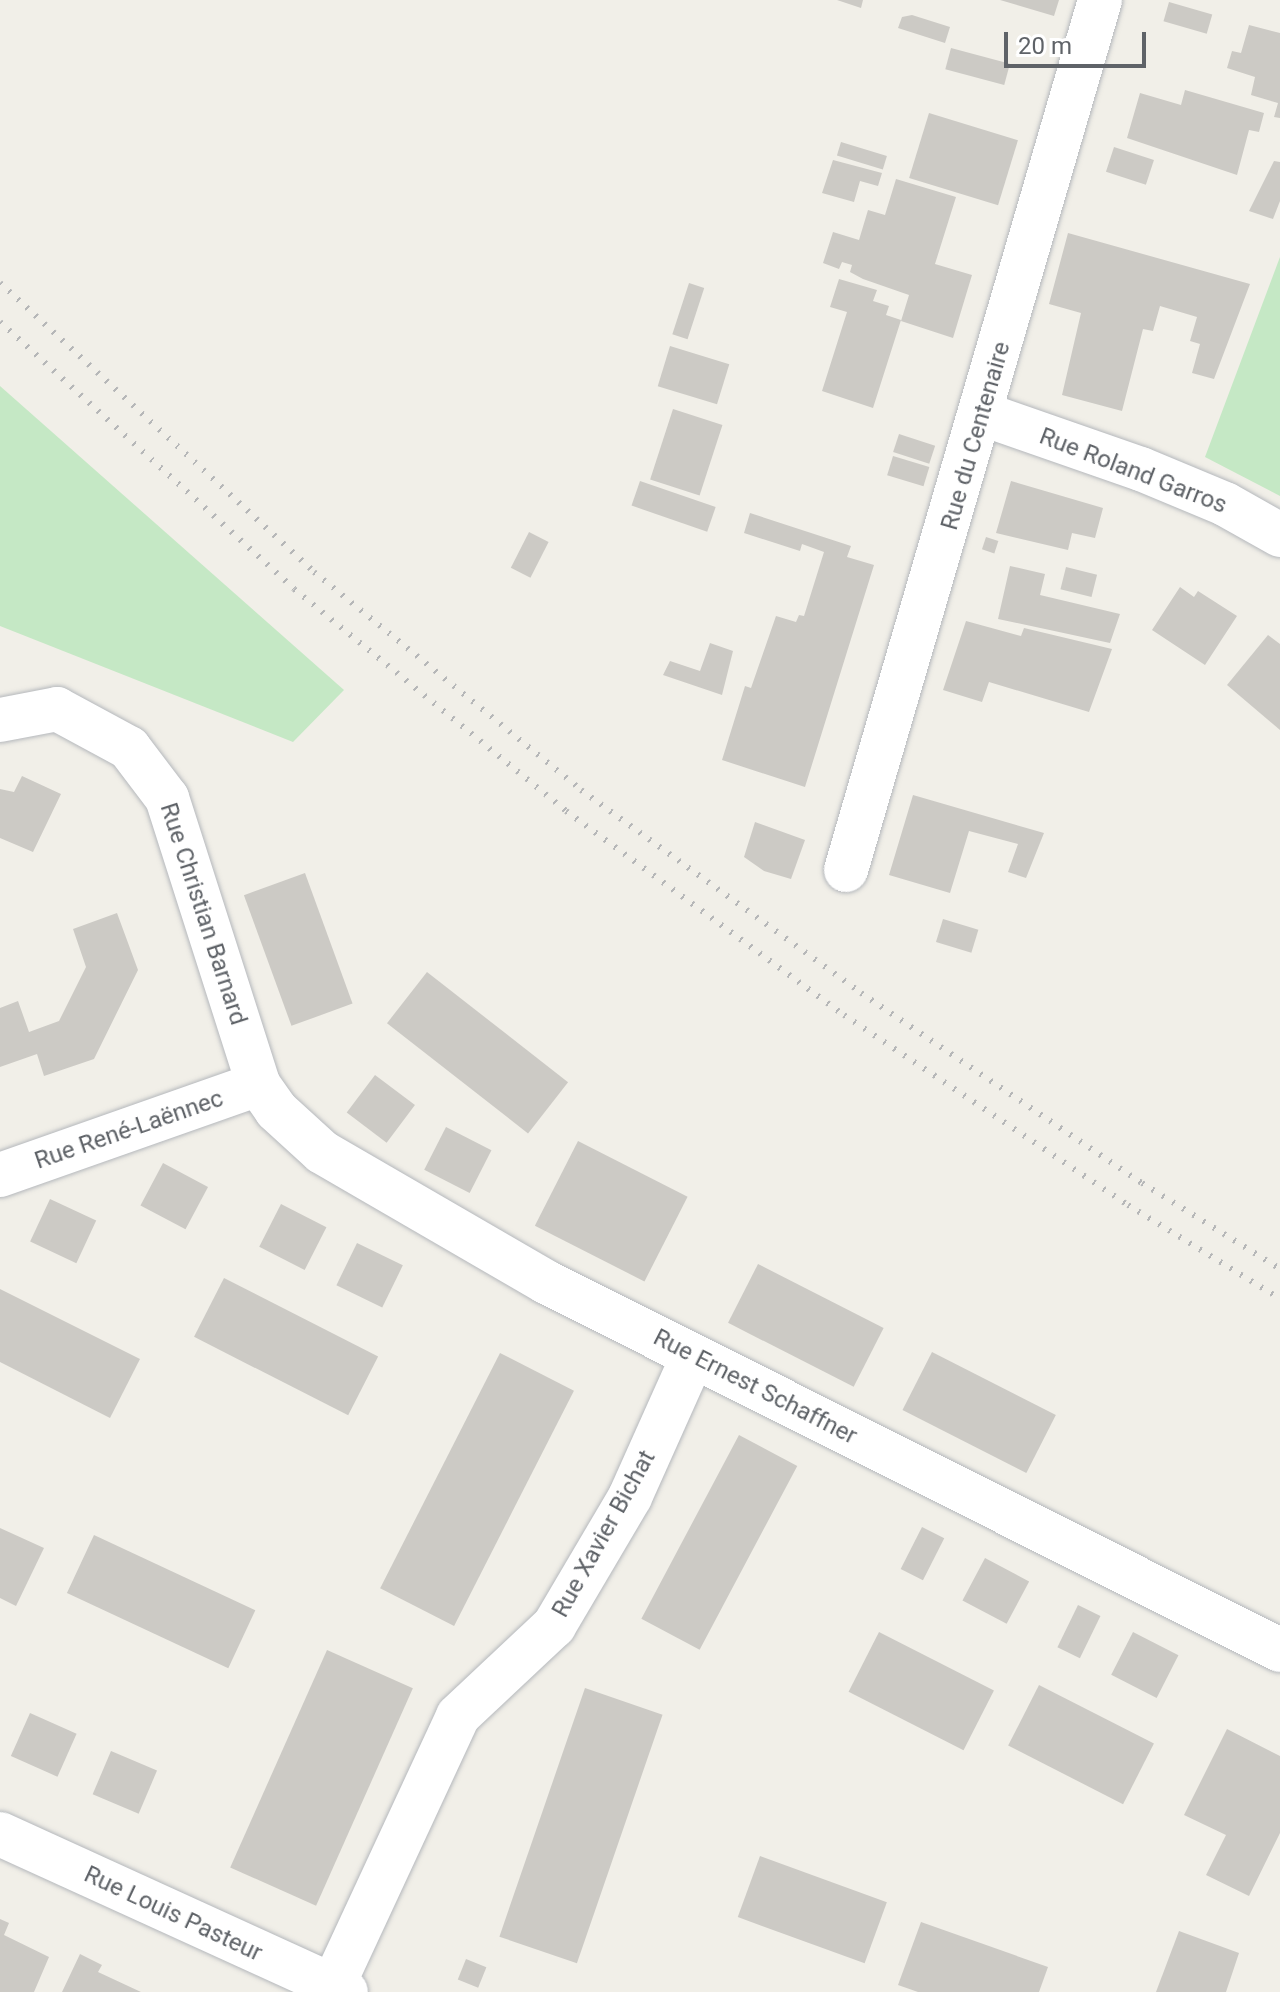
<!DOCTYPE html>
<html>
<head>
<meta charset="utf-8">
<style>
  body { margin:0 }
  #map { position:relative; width:1280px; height:1992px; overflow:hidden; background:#f1efe8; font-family:Roboto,sans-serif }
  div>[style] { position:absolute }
  .green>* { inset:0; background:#c5e8c5 }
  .building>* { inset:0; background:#cccac5; transform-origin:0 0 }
  .roads { filter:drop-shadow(0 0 2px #b5b8bc) drop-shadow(0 0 2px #b5b8bc) }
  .street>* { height:44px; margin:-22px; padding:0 22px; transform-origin:22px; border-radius:22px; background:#fff }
  .secondary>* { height:44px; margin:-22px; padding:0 22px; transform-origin:22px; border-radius:22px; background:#fff }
  .rail>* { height:6px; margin-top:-3px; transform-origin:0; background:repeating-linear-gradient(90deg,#b6b7b8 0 2px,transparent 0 12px) }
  span { translate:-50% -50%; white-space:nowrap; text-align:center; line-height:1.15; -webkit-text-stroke:6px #fff; paint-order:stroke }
  .street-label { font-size:24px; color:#5f6368 }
  .scale { position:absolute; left:1004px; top:32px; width:142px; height:36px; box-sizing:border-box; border:4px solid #5f6368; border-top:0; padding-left:10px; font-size:24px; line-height:28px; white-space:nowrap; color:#5f6368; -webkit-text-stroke:6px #fff; paint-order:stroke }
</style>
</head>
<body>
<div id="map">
  <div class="green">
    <div style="clip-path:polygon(1280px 257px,1280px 496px,1205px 457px)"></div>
    <div style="clip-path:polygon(0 386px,344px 690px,293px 742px,0 626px)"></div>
  </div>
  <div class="building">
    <div style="clip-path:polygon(837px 0,863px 0,861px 8px)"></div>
    <div style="clip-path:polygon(1000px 0,1059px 0,1054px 16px)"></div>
    <div style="left:1169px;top:2px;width:45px;height:20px;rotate:16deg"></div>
    <div style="clip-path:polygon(912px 15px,950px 27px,945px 43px,898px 28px,902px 17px)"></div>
    <div style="clip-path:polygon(1249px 25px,1280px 33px,1280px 118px,1274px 117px,1278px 103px,1251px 95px,1255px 77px,1227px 68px,1232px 51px,1241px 53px)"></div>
    <div style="left:951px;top:48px;width:61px;height:22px;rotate:15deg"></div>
    <div style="clip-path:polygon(1185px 90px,1264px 113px,1259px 132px,1249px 130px,1237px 175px,1127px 138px,1140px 93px,1181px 105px)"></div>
    <div style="left:929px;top:113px;width:93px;height:68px;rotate:17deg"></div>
    <div style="left:841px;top:142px;width:48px;height:14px;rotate:17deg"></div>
    <div style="left:1114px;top:147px;width:42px;height:26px;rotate:18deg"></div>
    <div style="clip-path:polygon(833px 160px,882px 173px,878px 186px,860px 181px,854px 202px,822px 193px)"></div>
    <div style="clip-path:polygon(1274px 161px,1280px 162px,1280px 201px,1273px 219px,1249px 211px)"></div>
    <div style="clip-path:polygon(896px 179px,956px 197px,935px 264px,972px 275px,953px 338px,901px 321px,909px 295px,863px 279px,850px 272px,852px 265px,842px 262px,839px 269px,823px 263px,833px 232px,859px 240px,868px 210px,885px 215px)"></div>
    <div style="clip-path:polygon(1068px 233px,1250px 284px,1214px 379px,1192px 373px,1200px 344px,1190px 341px,1197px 317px,1160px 306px,1153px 331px,1143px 329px,1122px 411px,1062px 395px,1081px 313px,1049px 304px)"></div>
    <div style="clip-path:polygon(839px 279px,877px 290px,873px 301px,889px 306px,886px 315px,901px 320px,873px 408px,822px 391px,847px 312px,830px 307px)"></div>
    <div style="left:689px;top:283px;width:16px;height:54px;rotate:18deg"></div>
    <div style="left:670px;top:346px;width:62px;height:42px;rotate:17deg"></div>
    <div style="left:673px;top:409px;width:52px;height:74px;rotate:18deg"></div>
    <div style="left:899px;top:434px;width:38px;height:19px;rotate:18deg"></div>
    <div style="left:893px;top:456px;width:38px;height:20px;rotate:17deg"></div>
    <div style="left:640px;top:481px;width:80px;height:26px;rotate:19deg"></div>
    <div style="clip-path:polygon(1011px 481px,1103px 508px,1095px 538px,1072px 533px,1068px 550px,996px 533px)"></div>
    <div style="clip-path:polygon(750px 513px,851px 546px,847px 557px,874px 565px,805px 787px,722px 760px,745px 686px,751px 688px,776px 616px,796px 622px,799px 615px,804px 616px,824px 552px,802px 544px,800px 551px,744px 533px)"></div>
    <div style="left:529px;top:532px;width:22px;height:40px;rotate:27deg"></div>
    <div style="left:986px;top:537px;width:13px;height:13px;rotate:18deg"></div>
    <div style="clip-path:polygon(1010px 566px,1045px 574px,1040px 595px,1120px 614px,1110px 643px,998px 619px)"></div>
    <div style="left:1066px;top:567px;width:32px;height:23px;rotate:14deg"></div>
    <div style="clip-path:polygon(1180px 587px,1194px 597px,1198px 591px,1237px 616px,1205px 665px,1152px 630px)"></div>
    <div style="clip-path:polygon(966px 621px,1021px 636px,1024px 628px,1112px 649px,1089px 712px,989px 682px,982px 702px,943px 690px)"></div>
    <div style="clip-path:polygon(1268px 635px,1280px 644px,1280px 730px,1227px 685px)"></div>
    <div style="clip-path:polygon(710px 643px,733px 651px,722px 695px,663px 675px,670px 661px,700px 671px)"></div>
    <div style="clip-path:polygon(22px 776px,61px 794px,33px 852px,0 838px,0 789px,14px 792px)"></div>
    <div style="clip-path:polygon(913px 795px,1044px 833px,1026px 878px,1008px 872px,1018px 844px,969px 831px,950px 893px,889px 875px)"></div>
    <div style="clip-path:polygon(755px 822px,805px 840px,791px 879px,764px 871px,744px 857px)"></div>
    <div style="left:305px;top:873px;width:139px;height:65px;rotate:70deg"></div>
    <div style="clip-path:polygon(117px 913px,138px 970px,94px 1059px,44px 1076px,37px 1054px,0 1067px,0 1008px,18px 1001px,29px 1032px,59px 1021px,86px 967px,73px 929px)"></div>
    <div style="left:943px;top:919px;width:37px;height:24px;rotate:17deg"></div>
    <div style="left:427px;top:972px;width:179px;height:65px;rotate:38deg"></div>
    <div style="left:375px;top:1075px;width:50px;height:47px;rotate:37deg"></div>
    <div style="left:446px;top:1127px;width:51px;height:48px;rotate:27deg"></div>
    <div style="left:578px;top:1141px;width:123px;height:95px;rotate:27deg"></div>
    <div style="left:163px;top:1163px;width:51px;height:48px;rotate:28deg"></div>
    <div style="left:50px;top:1199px;width:51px;height:47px;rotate:25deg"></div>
    <div style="left:281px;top:1204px;width:51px;height:48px;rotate:27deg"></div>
    <div style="left:357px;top:1243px;width:51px;height:47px;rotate:26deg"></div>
    <div style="left:758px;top:1264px;width:141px;height:66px;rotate:27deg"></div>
    <div style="left:224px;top:1278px;width:173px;height:66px;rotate:27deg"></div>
    <div style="clip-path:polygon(0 1289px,140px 1359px,110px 1418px,0 1362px)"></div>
    <div style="left:932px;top:1352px;width:139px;height:65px;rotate:27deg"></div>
    <div style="left:500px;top:1353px;width:83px;height:264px;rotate:27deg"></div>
    <div style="left:739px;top:1435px;width:66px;height:208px;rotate:28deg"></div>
    <div style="left:922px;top:1527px;width:25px;height:47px;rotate:27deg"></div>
    <div style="clip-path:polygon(0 1528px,44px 1548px,16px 1606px,0 1598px)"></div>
    <div style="left:94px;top:1535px;width:178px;height:64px;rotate:25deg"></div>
    <div style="left:985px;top:1558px;width:50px;height:48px;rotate:28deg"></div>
    <div style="left:1078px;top:1605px;width:25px;height:47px;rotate:26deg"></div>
    <div style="left:879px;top:1632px;width:129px;height:67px;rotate:27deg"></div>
    <div style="left:1133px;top:1632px;width:51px;height:48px;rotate:27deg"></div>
    <div style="left:327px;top:1650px;width:94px;height:238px;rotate:24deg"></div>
    <div style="left:1039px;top:1685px;width:129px;height:68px;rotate:27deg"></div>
    <div style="left:585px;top:1688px;width:82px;height:263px;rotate:19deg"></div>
    <div style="left:30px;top:1713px;width:51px;height:47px;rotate:24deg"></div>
    <div style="clip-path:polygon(1227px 1729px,1280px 1756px,1280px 1833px,1249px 1896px,1206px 1875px,1226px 1835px,1184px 1815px)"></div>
    <div style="left:111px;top:1751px;width:50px;height:47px;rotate:23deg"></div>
    <div style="left:760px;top:1856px;width:135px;height:65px;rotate:20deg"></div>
    <div style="clip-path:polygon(0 1919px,9px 1923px,4px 1935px,49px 1957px,34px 1992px,0 1992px)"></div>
    <div style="clip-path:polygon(921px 1922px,1048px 1967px,1039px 1992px,918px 1992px,898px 1985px)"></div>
    <div style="clip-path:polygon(1179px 1931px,1239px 1953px,1226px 1992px,1156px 1992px)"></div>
    <div style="clip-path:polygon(80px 1954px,102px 1965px,98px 1972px,141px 1992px,62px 1992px)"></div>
    <div style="left:466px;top:1959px;width:22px;height:22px;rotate:22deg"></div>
  </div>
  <div class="roads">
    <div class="street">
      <div style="left:983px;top:414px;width:167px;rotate:19.2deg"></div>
      <div style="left:1141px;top:469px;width:91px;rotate:22.6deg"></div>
      <div style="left:1225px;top:504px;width:63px;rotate:29.4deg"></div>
      <div style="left:0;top:720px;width:58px;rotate:-10.9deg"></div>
      <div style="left:57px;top:709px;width:82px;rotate:28.4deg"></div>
      <div style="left:129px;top:748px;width:63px;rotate:52.8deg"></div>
      <div style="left:167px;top:798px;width:300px;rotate:72.3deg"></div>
      <div style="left:258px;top:1084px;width:32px;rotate:55deg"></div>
      <div style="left:276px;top:1110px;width:62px;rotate:42.4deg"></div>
      <div style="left:322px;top:1152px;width:259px;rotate:30.1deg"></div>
      <div style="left:546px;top:1282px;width:821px;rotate:26.63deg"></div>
      <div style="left:846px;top:870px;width:906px;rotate:-73.72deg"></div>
      <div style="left:0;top:1175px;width:274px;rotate:-19.4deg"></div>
      <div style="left:330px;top:1992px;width:304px;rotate:-65.1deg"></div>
      <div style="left:458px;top:1716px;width:132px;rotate:-43.2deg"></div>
      <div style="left:554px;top:1626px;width:150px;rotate:-59.5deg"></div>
      <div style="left:630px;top:1497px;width:154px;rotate:-65.9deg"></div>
    </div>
    <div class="secondary">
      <div style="left:0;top:1834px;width:380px;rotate:24.5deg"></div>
    </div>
  </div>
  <div class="rail">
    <div style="left:0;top:283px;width:427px;rotate:42.6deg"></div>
    <div style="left:314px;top:572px;width:345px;rotate:39.2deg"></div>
    <div style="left:581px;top:790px;width:346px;rotate:35.9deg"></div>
    <div style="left:861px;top:993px;width:339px;rotate:34.1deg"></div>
    <div style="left:1142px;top:1183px;width:163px;rotate:31.9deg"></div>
    <div style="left:0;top:322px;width:397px;rotate:42.2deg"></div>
    <div style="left:294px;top:589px;width:351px;rotate:39.2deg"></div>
    <div style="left:566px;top:811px;width:345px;rotate:36.3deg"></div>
    <div style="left:844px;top:1015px;width:342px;rotate:33.8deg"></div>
    <div style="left:1128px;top:1205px;width:179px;rotate:31.7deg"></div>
  </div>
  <div class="street-label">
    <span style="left:976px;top:436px;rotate:-74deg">Rue du Centenaire</span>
    <span style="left:1133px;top:471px;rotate:21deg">Rue Roland Garros</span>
    <span style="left:203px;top:914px;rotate:72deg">Rue Christian Barnard</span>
    <span style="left:129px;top:1130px;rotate:-19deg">Rue René-Laënnec</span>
    <span style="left:755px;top:1387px;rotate:27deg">Rue Ernest Schaffner</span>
    <span style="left:604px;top:1534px;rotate:-61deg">Rue Xavier Bichat</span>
    <span style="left:173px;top:1914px;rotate:25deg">Rue Louis Pasteur</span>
  </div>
  <div class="scale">20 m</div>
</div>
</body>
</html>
